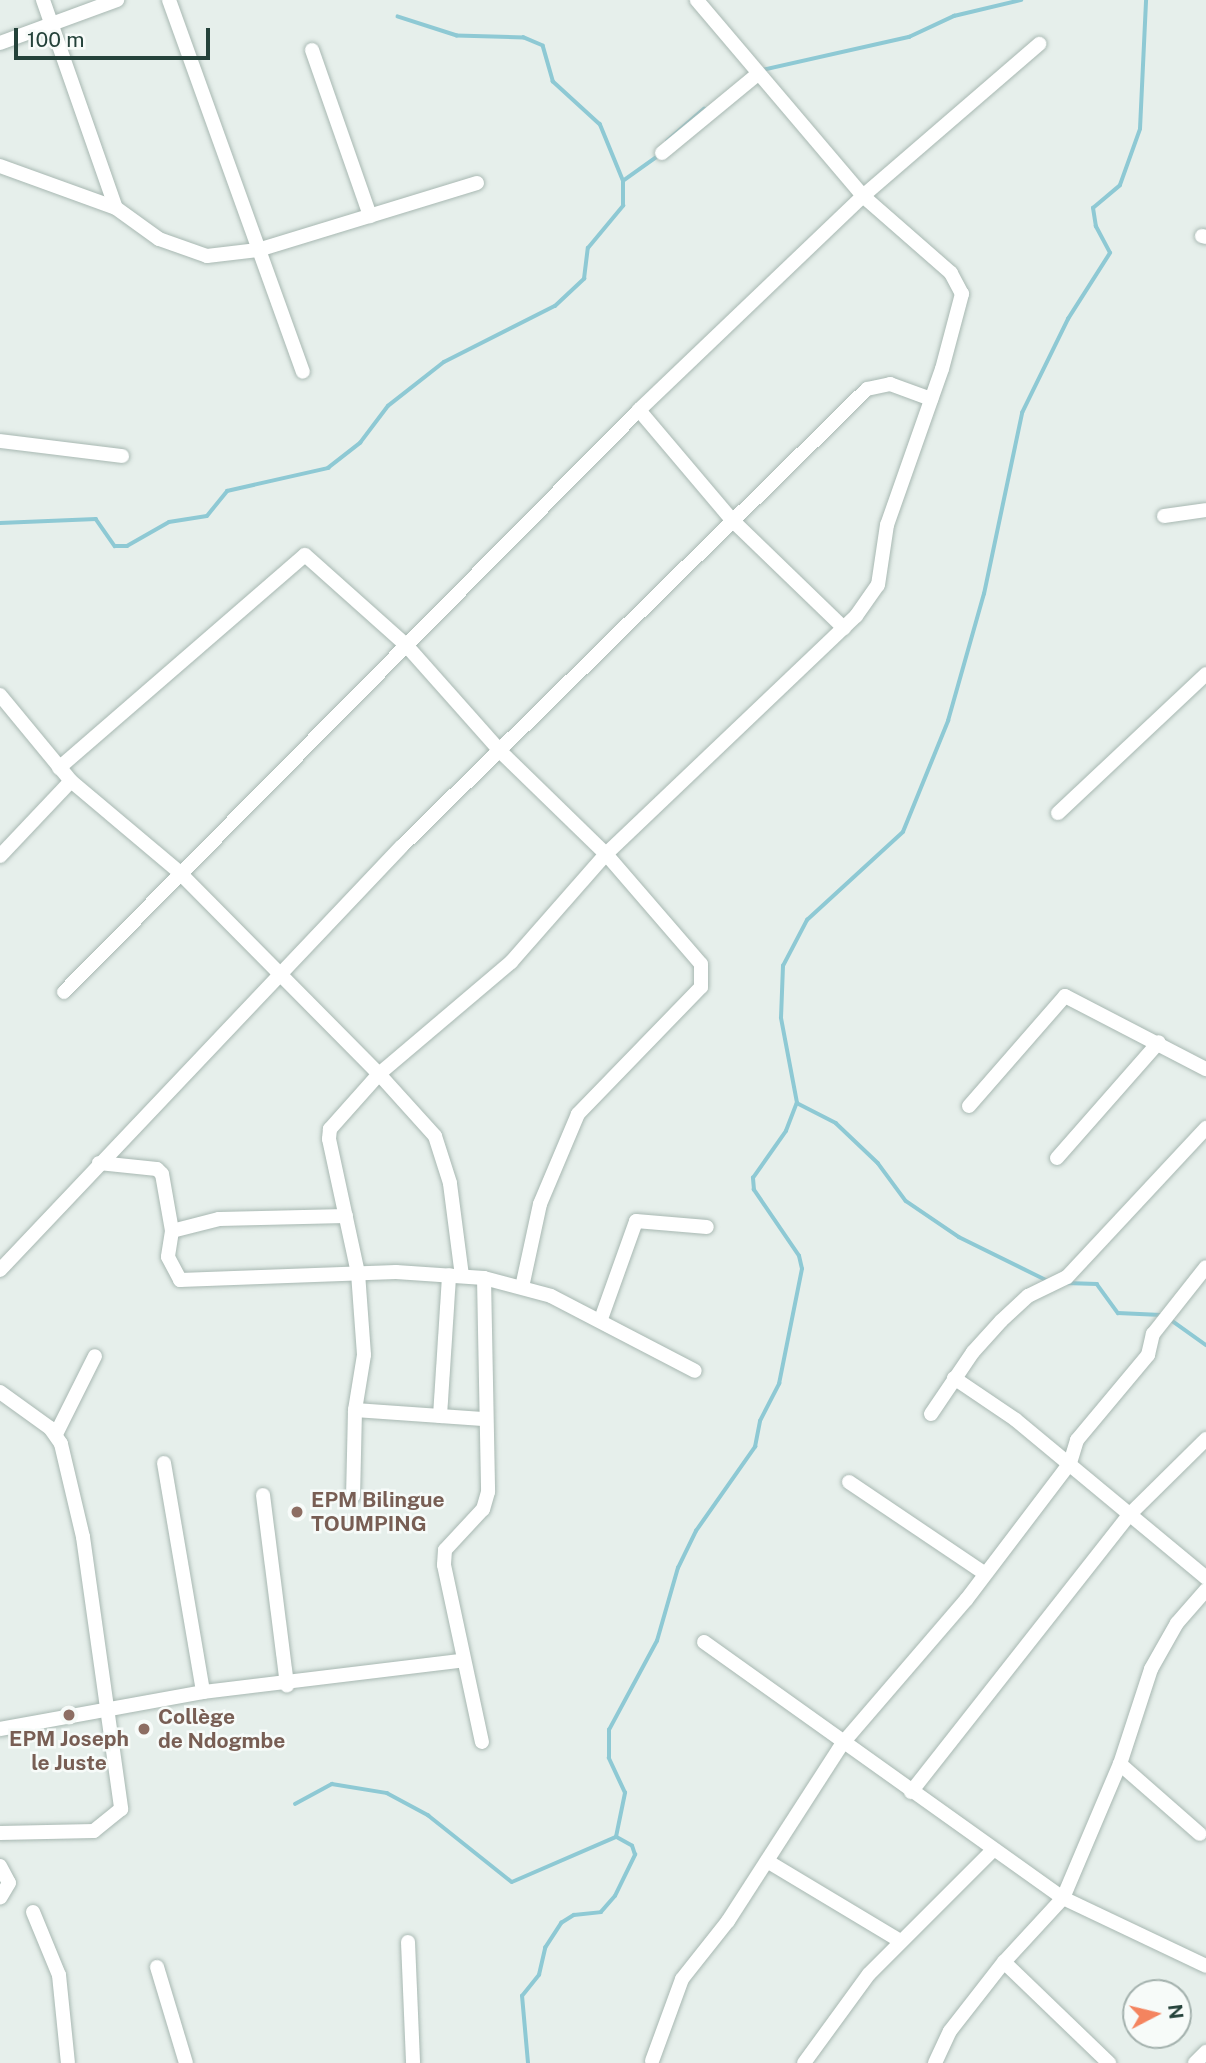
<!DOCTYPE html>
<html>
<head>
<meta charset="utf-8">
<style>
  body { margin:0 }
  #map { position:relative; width:1206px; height:2063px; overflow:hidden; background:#e6efeb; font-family:"Public Sans",sans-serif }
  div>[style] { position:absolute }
  .stream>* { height:3.5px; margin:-1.75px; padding:0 1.75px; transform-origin:1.75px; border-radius:1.75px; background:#8ec9d4 }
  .roads { filter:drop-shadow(0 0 2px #a8b8b2) drop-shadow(0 0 2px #a8b8b2) }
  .minor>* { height:14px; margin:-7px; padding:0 7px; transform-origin:7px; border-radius:7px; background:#fff }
  .dots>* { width:19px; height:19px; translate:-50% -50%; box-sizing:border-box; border:4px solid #f7fbf9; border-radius:50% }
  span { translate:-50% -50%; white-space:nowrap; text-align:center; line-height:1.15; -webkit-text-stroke:5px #f7fbf9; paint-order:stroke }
  .education-label { font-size:21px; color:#785e54; font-weight:700 }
  .left { translate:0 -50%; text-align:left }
  .north { position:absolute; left:1122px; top:1979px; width:70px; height:70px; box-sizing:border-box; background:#f7fbf9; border:2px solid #a3b1ad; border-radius:50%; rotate:83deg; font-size:19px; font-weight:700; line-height:28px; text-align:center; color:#24423a }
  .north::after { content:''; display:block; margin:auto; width:24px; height:32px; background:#f4845f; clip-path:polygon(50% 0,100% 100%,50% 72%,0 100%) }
  .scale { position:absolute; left:14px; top:28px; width:196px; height:32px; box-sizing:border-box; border:4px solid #24423a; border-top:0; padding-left:9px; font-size:21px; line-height:24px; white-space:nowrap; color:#24423a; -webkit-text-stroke:5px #f7fbf9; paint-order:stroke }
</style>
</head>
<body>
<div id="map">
  <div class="stream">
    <div style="left:762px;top:70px;width:151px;rotate:-12.7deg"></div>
    <div style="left:909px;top:37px;width:50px;rotate:-25deg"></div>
    <div style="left:954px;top:16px;width:69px;rotate:-13.4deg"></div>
    <div style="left:667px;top:141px;width:49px;rotate:-40.9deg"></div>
    <div style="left:623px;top:181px;width:43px;rotate:-35.5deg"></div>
    <div style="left:0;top:523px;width:96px;rotate:-2.4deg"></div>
    <div style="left:96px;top:519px;width:33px;rotate:55deg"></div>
    <div style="left:115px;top:546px;width:12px"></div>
    <div style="left:127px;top:546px;width:48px;rotate:-29.7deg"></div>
    <div style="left:169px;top:522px;width:38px;rotate:-9deg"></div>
    <div style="left:207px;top:516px;width:32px;rotate:-51deg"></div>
    <div style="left:227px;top:491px;width:104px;rotate:-12.8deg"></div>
    <div style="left:328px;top:468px;width:41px;rotate:-38deg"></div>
    <div style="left:360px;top:443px;width:46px;rotate:-52.9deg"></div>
    <div style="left:388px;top:406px;width:71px;rotate:-38.2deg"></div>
    <div style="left:444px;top:362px;width:124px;rotate:-26.8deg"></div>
    <div style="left:555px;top:306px;width:40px;rotate:-43deg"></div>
    <div style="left:584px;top:279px;width:31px;rotate:-83deg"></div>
    <div style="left:588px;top:248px;width:55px;rotate:-50.2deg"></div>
    <div style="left:623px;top:206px;width:25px;rotate:-90deg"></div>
    <div style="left:623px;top:181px;width:61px;rotate:-112.3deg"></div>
    <div style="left:600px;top:125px;width:64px;rotate:-137.5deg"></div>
    <div style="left:553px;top:82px;width:37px;rotate:-106deg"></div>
    <div style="left:543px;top:46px;width:21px;rotate:-157deg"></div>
    <div style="left:524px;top:38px;width:67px;rotate:-178.3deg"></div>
    <div style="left:457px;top:36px;width:62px;rotate:-162.1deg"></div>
    <div style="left:797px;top:1103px;width:44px;rotate:27.1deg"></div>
    <div style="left:836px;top:1123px;width:58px;rotate:43.6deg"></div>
    <div style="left:878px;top:1163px;width:47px;rotate:53.6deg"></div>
    <div style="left:906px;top:1201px;width:64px;rotate:34.2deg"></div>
    <div style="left:959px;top:1237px;width:99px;rotate:26.3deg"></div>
    <div style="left:1066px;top:1283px;width:31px;rotate:2deg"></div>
    <div style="left:1097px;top:1284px;width:36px;rotate:54deg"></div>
    <div style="left:1118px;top:1313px;width:43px;rotate:2.7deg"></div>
    <div style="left:1171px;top:1320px;width:43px;rotate:35.5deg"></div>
    <div style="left:295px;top:1804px;width:42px;rotate:-28.4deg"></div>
    <div style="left:332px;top:1784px;width:56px;rotate:9.3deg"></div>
    <div style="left:387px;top:1793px;width:47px;rotate:28.2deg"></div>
    <div style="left:428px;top:1815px;width:107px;rotate:38.6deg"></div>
    <div style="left:512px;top:1882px;width:113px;rotate:-23.4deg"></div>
    <div style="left:616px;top:1837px;width:45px;rotate:-78.4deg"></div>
    <div style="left:625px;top:1793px;width:38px;rotate:-115deg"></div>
    <div style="left:609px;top:1758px;width:28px;rotate:-90deg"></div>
    <div style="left:609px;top:1730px;width:101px;rotate:-61.7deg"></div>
    <div style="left:657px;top:1641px;width:76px;rotate:-74deg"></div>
    <div style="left:678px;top:1568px;width:41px;rotate:-64.1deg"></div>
    <div style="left:696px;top:1531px;width:103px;rotate:-54.9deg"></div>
    <div style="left:755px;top:1447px;width:26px;rotate:-79deg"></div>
    <div style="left:760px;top:1421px;width:42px;rotate:-62.8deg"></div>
    <div style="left:779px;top:1384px;width:117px;rotate:-78.7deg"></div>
    <div style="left:802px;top:1269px;width:13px;rotate:-103deg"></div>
    <div style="left:799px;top:1256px;width:80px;rotate:-124.3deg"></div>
    <div style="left:754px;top:1190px;width:12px;rotate:-95deg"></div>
    <div style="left:753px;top:1178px;width:57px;rotate:-54.9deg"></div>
    <div style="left:786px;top:1131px;width:30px;rotate:-69deg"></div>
    <div style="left:797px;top:1103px;width:86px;rotate:-100.7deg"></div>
    <div style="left:781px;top:1018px;width:52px;rotate:-87.8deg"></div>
    <div style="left:783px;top:966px;width:52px;rotate:-62.4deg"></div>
    <div style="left:807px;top:920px;width:130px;rotate:-42.5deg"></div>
    <div style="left:903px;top:832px;width:120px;rotate:-67.9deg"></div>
    <div style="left:948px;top:721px;width:132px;rotate:-74.2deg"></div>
    <div style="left:984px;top:594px;width:185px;rotate:-78.1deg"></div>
    <div style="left:1022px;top:413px;width:105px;rotate:-63.9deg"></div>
    <div style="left:1068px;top:319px;width:78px;rotate:-57.5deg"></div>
    <div style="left:1110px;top:253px;width:30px;rotate:-118deg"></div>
    <div style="left:1096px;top:227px;width:19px;rotate:-99deg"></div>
    <div style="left:1093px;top:208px;width:35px;rotate:-40deg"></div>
    <div style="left:1120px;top:185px;width:59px;rotate:-70.3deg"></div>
    <div style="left:1140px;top:129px;width:129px;rotate:-87.3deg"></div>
    <div style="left:528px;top:2063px;width:67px;rotate:-95.1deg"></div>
    <div style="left:522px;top:1996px;width:27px;rotate:-51deg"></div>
    <div style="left:539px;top:1975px;width:28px;rotate:-77deg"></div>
    <div style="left:545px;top:1948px;width:30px;rotate:-57deg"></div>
    <div style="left:561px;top:1923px;width:15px;rotate:-32deg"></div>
    <div style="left:574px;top:1915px;width:27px;rotate:-6deg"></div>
    <div style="left:601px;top:1912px;width:21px;rotate:-49deg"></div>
    <div style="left:615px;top:1896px;width:46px;rotate:-64deg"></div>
    <div style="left:635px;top:1855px;width:9px;rotate:-108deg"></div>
    <div style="left:632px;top:1846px;width:18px;rotate:-151deg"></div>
  </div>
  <div class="roads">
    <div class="minor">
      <div style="left:43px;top:0;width:220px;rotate:70.7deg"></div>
      <div style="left:169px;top:0;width:395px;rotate:70.2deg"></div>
      <div style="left:0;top:43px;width:125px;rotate:-20.2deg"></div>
      <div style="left:312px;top:50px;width:176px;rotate:70.7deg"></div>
      <div style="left:662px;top:153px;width:124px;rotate:-39.5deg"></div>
      <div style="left:0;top:166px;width:123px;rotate:19.9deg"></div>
      <div style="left:116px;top:208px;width:53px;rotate:35.8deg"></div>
      <div style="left:159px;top:239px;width:51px;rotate:19.5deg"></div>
      <div style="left:207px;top:256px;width:51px;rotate:-6.7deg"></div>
      <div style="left:258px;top:250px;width:229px;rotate:-17deg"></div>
      <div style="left:1202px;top:236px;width:4px;rotate:14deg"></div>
      <div style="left:639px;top:410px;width:143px;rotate:49.8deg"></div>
      <div style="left:731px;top:519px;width:157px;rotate:44deg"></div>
      <div style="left:0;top:441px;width:123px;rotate:7deg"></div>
      <div style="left:1164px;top:516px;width:42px;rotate:-8.1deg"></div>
      <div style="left:0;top:695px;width:112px;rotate:50.5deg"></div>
      <div style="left:71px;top:781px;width:140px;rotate:40.1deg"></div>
      <div style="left:178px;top:871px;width:286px;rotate:45.3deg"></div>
      <div style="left:379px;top:1074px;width:74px;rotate:131.7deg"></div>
      <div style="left:330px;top:1129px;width:10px;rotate:96deg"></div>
      <div style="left:329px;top:1139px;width:137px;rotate:77.8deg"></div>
      <div style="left:358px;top:1273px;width:82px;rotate:85.8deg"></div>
      <div style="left:364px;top:1355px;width:56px;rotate:99.3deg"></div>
      <div style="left:355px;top:1410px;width:86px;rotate:91.3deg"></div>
      <div style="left:59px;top:768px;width:325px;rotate:-40.9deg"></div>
      <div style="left:305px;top:555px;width:135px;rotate:41.7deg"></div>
      <div style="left:406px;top:645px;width:144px;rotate:48.4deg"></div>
      <div style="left:502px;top:753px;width:145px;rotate:44.2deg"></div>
      <div style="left:606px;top:854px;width:145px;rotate:49.2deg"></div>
      <div style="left:701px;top:964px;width:23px;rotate:90deg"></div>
      <div style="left:701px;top:987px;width:177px;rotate:134.1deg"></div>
      <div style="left:578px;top:1114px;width:98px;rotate:112.9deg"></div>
      <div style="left:540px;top:1204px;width:85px;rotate:102.2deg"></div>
      <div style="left:1058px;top:813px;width:203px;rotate:-43.2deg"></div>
      <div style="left:0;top:856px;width:103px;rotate:-46.6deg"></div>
      <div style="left:64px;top:992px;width:818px;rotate:-45.35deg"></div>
      <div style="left:639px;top:410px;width:310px;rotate:-43.7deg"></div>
      <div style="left:863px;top:196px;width:233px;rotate:-40.8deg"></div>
      <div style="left:969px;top:1106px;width:146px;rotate:-48.9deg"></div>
      <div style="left:1065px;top:996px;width:159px;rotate:27.4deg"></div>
      <div style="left:1057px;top:1158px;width:154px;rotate:-48.7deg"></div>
      <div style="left:99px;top:1163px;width:58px;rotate:5.9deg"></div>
      <div style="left:157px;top:1169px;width:7px;rotate:45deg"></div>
      <div style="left:162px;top:1174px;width:58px;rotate:80deg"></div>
      <div style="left:172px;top:1231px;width:26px;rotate:99deg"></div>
      <div style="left:168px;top:1257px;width:26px;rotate:62deg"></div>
      <div style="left:180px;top:1280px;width:216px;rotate:-2.1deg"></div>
      <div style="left:396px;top:1272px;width:88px;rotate:3.9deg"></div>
      <div style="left:484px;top:1278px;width:214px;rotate:88.9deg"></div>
      <div style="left:488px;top:1492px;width:18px;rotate:106deg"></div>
      <div style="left:483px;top:1509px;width:56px;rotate:132.8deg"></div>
      <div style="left:445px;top:1550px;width:15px;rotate:94deg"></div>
      <div style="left:444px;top:1565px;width:181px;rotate:77.9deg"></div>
      <div style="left:172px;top:1231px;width:49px;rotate:-14.3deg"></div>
      <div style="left:219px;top:1219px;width:127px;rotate:-1.4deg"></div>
      <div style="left:0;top:1270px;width:584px;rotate:-46.53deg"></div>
      <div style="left:402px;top:846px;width:652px;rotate:-44.5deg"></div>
      <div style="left:867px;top:389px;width:24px;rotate:-12deg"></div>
      <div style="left:890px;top:384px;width:44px;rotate:20.1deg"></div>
      <div style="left:462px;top:1276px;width:94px;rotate:-97.4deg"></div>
      <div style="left:450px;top:1183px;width:49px;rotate:-107.7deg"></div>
      <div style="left:435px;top:1136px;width:84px;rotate:-132.1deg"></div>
      <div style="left:379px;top:1074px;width:173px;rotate:-40.3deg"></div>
      <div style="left:511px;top:962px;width:144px;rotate:-48.7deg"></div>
      <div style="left:606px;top:854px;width:345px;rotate:-43.6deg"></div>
      <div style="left:856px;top:616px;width:38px;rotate:-55deg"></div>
      <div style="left:878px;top:585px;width:61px;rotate:-81.5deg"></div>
      <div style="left:887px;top:525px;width:165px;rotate:-70.6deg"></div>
      <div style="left:942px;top:369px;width:78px;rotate:-75.1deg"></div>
      <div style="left:962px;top:294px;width:24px;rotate:-118deg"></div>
      <div style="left:951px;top:273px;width:117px;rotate:-138.8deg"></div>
      <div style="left:863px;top:196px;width:257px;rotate:-130.3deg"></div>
      <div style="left:484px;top:1278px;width:69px;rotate:15deg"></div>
      <div style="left:551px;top:1296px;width:162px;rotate:27.5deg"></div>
      <div style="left:601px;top:1319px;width:104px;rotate:-70.3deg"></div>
      <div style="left:636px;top:1221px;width:71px;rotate:4.8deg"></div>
      <div style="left:954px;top:1378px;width:75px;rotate:34.1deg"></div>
      <div style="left:1016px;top:1420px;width:247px;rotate:39.7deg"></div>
      <div style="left:0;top:1392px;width:62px;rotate:35.8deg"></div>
      <div style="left:50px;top:1428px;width:19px;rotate:55deg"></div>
      <div style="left:61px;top:1444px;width:96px;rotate:76.7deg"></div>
      <div style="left:83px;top:1537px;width:275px;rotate:82deg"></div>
      <div style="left:121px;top:1809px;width:35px;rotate:141deg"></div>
      <div style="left:94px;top:1831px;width:94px;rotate:178.8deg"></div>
      <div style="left:355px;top:1410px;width:128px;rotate:4deg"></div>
      <div style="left:931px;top:1414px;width:75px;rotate:-55.9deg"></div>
      <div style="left:973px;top:1352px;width:42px;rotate:-47.9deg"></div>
      <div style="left:1001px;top:1321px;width:37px;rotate:-43deg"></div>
      <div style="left:1028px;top:1296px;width:43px;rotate:-26deg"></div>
      <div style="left:1067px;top:1277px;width:204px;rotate:-47deg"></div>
      <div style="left:440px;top:1416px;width:141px;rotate:-86.3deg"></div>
      <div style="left:56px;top:1434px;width:87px;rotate:-63.4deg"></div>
      <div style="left:164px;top:1463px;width:232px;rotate:80.3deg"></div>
      <div style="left:849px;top:1482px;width:163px;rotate:34deg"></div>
      <div style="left:263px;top:1495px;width:192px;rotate:82.8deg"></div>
      <div style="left:704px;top:1642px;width:441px;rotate:35.5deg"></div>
      <div style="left:1063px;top:1898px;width:158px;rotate:25.4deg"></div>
      <div style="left:0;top:1729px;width:206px;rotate:-10.3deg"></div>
      <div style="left:203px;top:1692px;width:260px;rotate:-6.9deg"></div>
      <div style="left:1120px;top:1764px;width:106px;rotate:41.2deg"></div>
      <div style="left:911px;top:1792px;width:354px;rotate:-51.8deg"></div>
      <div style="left:1130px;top:1514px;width:107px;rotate:-44.6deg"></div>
      <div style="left:767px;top:1861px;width:155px;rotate:31deg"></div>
      <div style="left:0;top:1866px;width:19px;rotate:62deg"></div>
      <div style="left:9px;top:1883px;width:17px;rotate:121deg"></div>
      <div style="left:33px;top:1912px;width:68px;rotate:67.6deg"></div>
      <div style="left:59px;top:1975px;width:88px;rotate:84.2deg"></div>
      <div style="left:408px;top:1942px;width:121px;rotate:87.6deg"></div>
      <div style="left:1004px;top:1962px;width:146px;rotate:43.9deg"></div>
      <div style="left:157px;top:1967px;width:100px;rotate:73.2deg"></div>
      <div style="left:652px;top:2061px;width:87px;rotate:-69.9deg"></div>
      <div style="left:682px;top:1979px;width:74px;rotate:-51.6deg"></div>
      <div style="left:728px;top:1921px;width:211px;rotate:-57.2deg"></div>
      <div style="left:842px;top:1744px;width:190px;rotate:-49.3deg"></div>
      <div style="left:966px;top:1600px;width:172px;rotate:-52.8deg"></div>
      <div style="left:1070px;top:1463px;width:24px;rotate:-73deg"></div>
      <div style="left:1077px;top:1440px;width:111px;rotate:-50.1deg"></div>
      <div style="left:1148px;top:1355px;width:22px;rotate:-77deg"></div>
      <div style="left:1153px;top:1334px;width:85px;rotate:-51.7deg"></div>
      <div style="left:804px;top:2063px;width:110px;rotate:-53.9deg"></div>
      <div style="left:869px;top:1974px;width:175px;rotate:-45deg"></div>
      <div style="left:935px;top:2063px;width:35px;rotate:-65deg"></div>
      <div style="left:950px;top:2031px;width:88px;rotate:-52deg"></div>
      <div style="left:1004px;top:1962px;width:87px;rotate:-47.3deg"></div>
      <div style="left:1063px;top:1898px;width:146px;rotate:-67deg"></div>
      <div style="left:1120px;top:1764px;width:100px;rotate:-71.9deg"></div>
      <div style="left:1151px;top:1669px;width:53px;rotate:-60.5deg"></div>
      <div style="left:1177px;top:1623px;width:44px;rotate:-48.7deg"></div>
      <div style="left:1195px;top:2063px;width:16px;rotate:-45deg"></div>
    </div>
  </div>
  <div class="dots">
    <div style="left:297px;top:1512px;background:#8d6e63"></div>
    <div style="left:69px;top:1715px;background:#8d6e63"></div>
    <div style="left:144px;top:1729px;background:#8d6e63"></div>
  </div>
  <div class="education-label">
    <span class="left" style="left:311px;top:1512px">EPM Bilingue<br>TOUMPING</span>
    <span class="left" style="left:158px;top:1729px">Collège<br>de Ndogmbe</span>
    <span style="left:69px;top:1751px">EPM Joseph<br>le Juste</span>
  </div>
  <div class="north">N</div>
  <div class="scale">100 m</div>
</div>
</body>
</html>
